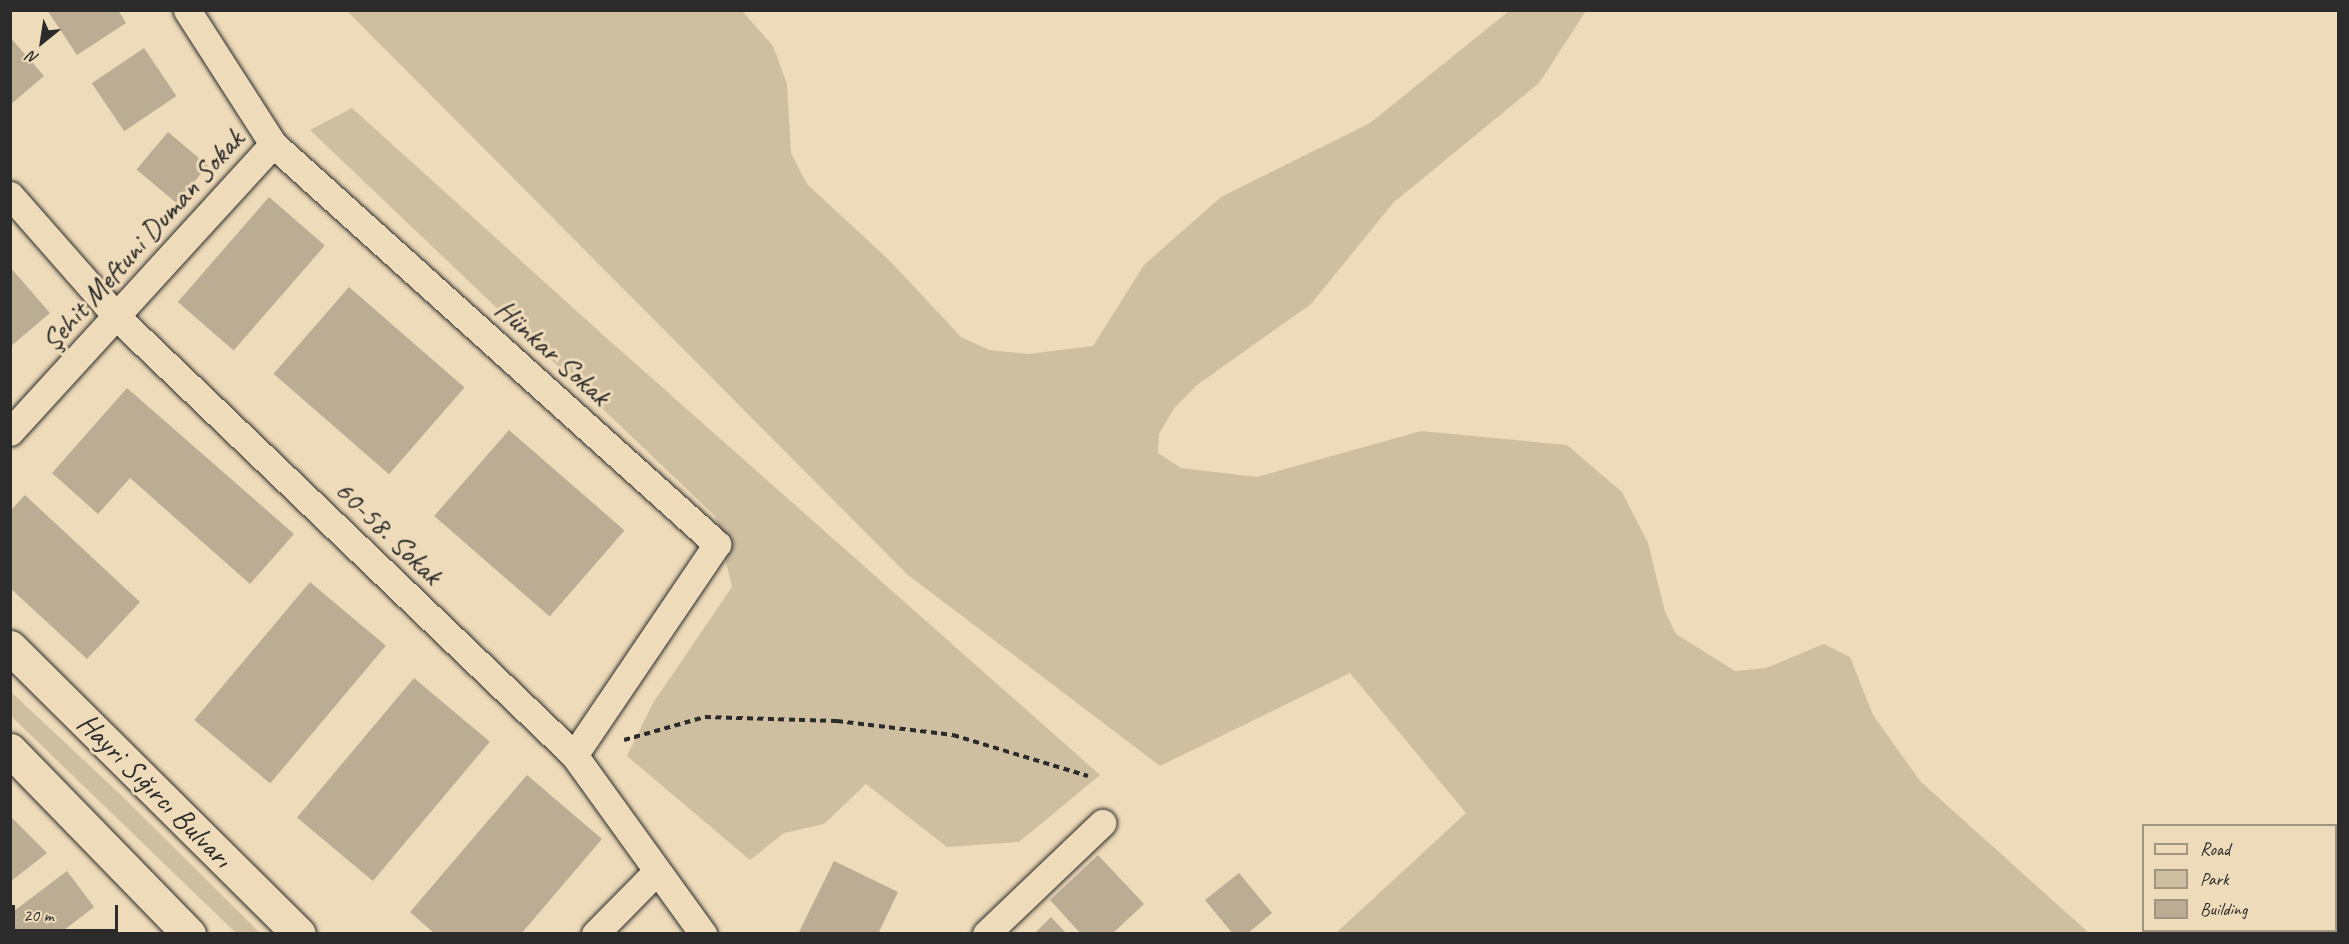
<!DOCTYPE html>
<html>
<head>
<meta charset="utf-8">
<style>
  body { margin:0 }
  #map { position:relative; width:2349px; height:944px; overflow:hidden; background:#eedbb9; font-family:Caveat,sans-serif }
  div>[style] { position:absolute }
  .green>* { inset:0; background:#cfbfa1 }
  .building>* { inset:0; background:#bbad94; transform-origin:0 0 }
  .path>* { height:4px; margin-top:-2px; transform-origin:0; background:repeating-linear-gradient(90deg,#2b2b2b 0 6px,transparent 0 10.5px) }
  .roads { filter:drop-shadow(0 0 2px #2b2b2b) drop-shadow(0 0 2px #2b2b2b) }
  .minor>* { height:27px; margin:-13.5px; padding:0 13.5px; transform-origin:13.5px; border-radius:13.5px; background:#eedbb9 }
  .tertiary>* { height:33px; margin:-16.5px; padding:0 16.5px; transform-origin:16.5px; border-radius:16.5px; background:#eedbb9 }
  span { translate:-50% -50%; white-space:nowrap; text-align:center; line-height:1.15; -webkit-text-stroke:6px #eedbb9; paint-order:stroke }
  .street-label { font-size:30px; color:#2b2b2b }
  .frame { position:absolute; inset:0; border:12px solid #2b2b2b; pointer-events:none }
  .legend { position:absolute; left:2142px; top:824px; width:195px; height:108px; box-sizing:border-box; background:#eedbb9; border:2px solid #a09580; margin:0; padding:8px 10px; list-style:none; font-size:18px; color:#2b2b2b }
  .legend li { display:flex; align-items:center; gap:12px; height:30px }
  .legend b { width:30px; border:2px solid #a09580 }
  .north { position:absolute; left:12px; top:12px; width:60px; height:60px; -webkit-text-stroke:4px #eedbb9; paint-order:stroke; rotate:210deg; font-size:16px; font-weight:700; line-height:24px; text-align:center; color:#2b2b2b }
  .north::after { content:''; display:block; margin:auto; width:21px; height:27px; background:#2b2b2b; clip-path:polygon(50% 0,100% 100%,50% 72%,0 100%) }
  .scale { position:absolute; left:12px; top:905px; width:106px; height:27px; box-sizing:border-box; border:3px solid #2b2b2b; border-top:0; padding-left:8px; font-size:18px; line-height:21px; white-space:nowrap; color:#2b2b2b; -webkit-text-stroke:4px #eedbb9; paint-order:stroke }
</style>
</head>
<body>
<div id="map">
  <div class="green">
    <div style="clip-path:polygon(347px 11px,742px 11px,773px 46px,787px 84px,791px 153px,807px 184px,890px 261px,961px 337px,989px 350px,1028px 354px,1093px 346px,1144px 265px,1221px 197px,1370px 123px,1509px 11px,1586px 11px,1539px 83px,1393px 203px,1311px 304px,1197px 385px,1175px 407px,1159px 434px,1158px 453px,1181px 468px,1257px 477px,1421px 431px,1567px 445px,1622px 492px,1648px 543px,1665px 612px,1676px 634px,1735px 671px,1766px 668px,1824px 644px,1850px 657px,1873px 715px,1920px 781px,2089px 933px,1336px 933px,1466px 813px,1350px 673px,1160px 766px,908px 575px)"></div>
    <div style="clip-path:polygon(352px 108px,602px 334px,1100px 775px,1019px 842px,947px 847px,866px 784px,824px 824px,784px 833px,750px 860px,627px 756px,653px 703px,732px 587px,715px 516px,310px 130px)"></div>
    <div style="clip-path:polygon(10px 691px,121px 795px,260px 933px,236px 933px,11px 716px)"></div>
  </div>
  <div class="building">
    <div style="clip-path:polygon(47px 10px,118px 10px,126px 23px,77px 55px)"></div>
    <div style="clip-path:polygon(10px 37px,44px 76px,10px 105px)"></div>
    <div style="left:144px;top:48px;width:58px;height:63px;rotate:56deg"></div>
    <div style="left:168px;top:132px;width:52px;height:49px;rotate:40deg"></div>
    <div style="left:269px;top:197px;width:74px;height:139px;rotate:41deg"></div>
    <div style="clip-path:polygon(10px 267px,50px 313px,10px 347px)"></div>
    <div style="left:349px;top:287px;width:153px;height:115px;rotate:41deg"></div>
    <div style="clip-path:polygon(127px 388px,294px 534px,250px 584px,130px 478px,98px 514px,52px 473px)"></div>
    <div style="left:509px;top:430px;width:153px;height:114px;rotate:41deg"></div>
    <div style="clip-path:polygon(25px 495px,140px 602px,87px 659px,10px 588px,10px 511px)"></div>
    <div style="left:310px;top:582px;width:99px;height:180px;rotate:40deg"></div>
    <div style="left:414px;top:678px;width:99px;height:182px;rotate:40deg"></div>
    <div style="clip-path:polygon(527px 775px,602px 839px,521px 934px,435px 934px,410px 912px)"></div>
    <div style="clip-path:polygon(10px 816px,47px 853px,10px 882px)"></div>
    <div style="clip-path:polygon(1098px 855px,1144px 904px,1112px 934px,1081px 934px,1050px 900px)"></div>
    <div style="clip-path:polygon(834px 861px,898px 892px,878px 934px,798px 934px)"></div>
    <div style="clip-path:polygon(67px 871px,94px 907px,59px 934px,10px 934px,10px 914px)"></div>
    <div style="clip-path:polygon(1239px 873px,1272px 913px,1247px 934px,1233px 934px,1205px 900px)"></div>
    <div style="clip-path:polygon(1051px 917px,1067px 934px,1034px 934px)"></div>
  </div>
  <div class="path">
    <div style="left:624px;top:740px;width:84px;rotate:-15.9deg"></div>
    <div style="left:705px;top:717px;width:132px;rotate:1.7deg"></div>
    <div style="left:837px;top:721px;width:117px;rotate:6.9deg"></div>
    <div style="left:953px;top:735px;width:141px;rotate:16.9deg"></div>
  </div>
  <div class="roads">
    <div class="minor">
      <div style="left:187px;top:10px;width:159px;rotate:57.3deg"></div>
      <div style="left:273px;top:144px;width:598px;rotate:42.02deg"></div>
      <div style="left:717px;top:544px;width:255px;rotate:124.1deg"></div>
      <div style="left:10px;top:195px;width:165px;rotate:48.7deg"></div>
      <div style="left:119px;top:319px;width:630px;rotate:43.78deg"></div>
      <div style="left:574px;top:755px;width:221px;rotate:54.2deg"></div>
      <div style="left:10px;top:432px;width:390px;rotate:-47.6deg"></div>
      <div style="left:595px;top:934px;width:86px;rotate:-45.5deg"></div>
      <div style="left:986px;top:934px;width:161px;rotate:-43.7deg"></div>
    </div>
    <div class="tertiary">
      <div style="left:10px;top:647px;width:407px;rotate:44.8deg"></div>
      <div style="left:10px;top:750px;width:257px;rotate:45.8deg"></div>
    </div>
  </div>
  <div class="street-label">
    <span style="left:142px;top:240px;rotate:-48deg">Şehit Meftuni Duman Sokak</span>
    <span style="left:553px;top:352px;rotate:42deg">Hünkar Sokak</span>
    <span style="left:389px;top:532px;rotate:44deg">60-58. Sokak</span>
    <span style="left:155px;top:790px;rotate:45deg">Hayri Sığırcı Bulvarı</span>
  </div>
  <div class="frame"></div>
  <ul class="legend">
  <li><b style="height:8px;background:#eedbb9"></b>Road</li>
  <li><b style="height:16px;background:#cfbfa1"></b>Park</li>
  <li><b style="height:16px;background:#bbad94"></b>Building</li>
  </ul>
  <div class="north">N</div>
  <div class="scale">20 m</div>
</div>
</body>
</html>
